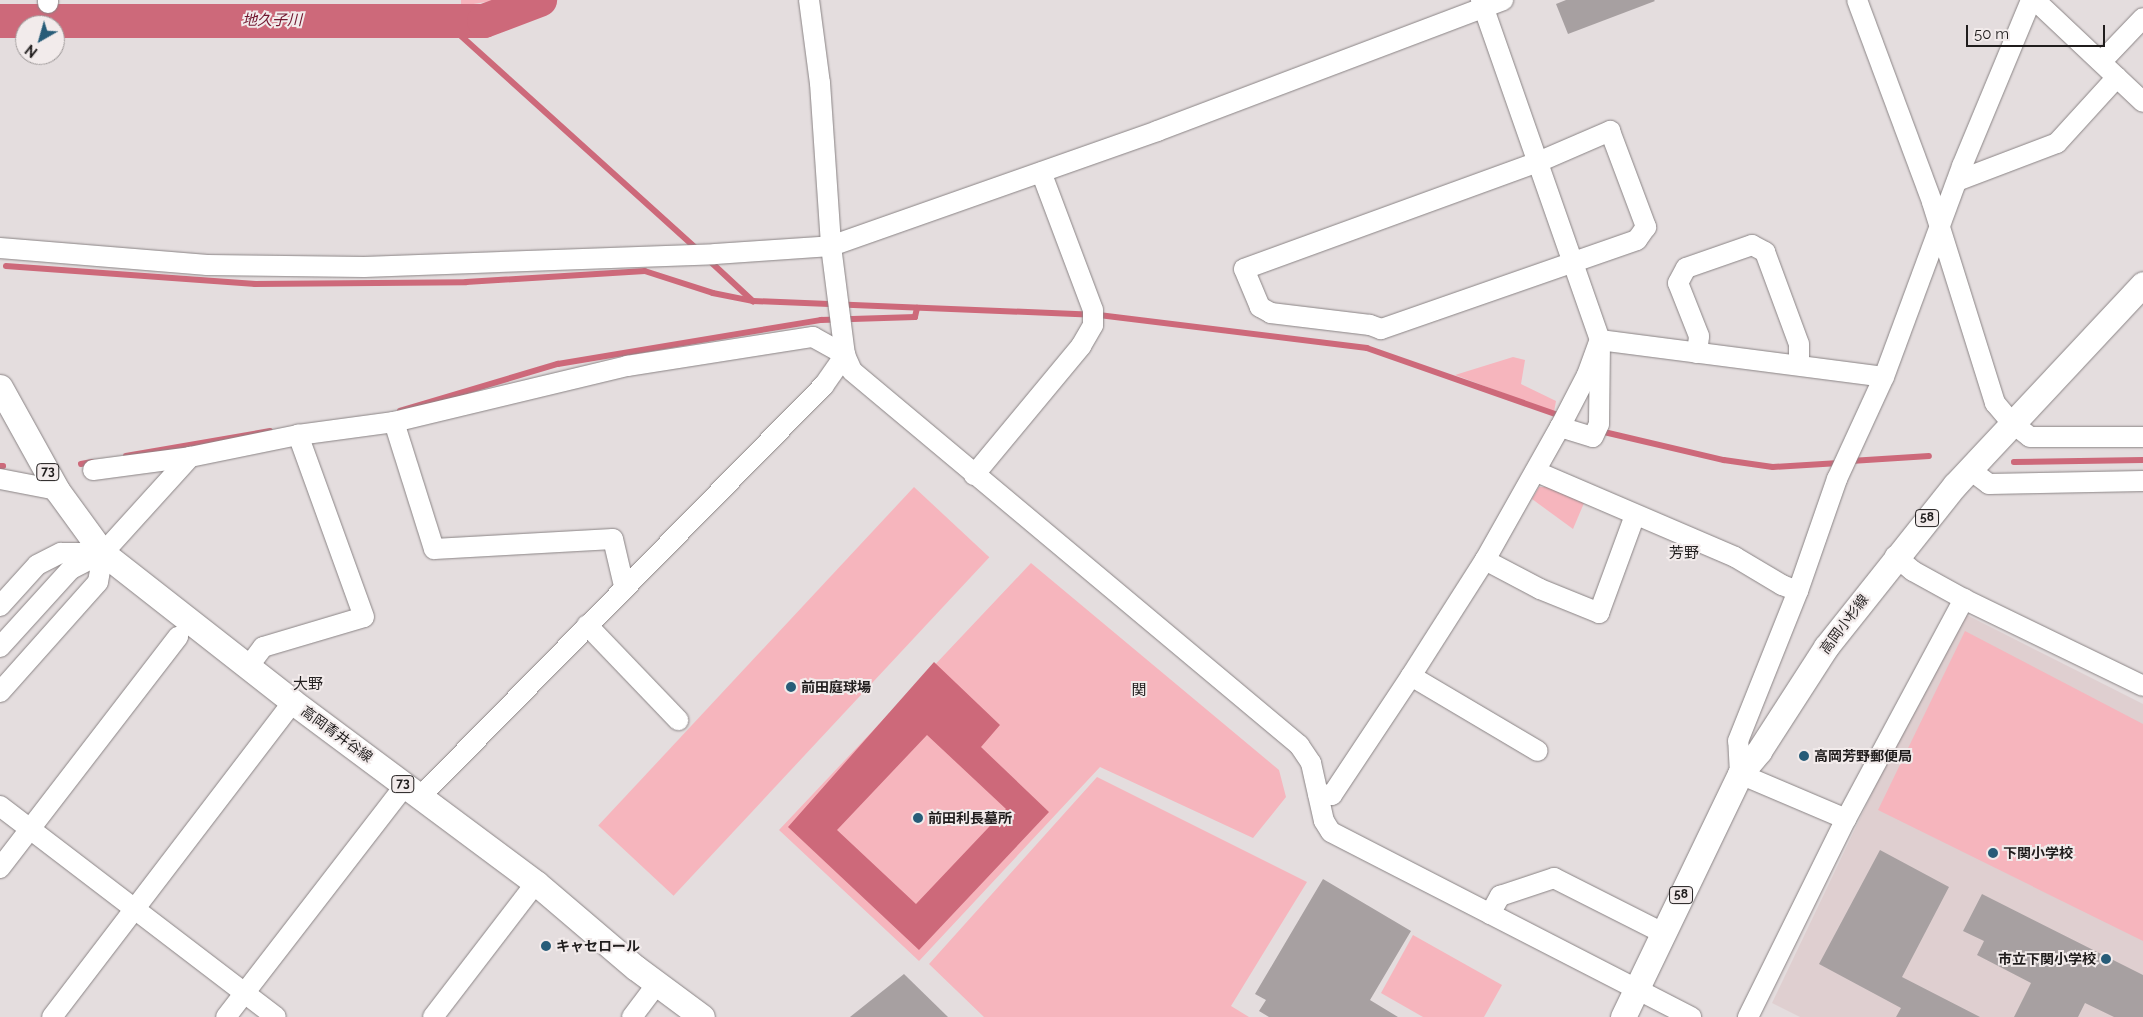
<!DOCTYPE html>
<html>
<head>
<meta charset="utf-8">
<style>
  body { margin:0 }
  #map { position:relative; width:2143px; height:1017px; overflow:hidden; background:#e4ddde; font-family:Raleway,"Noto Sans JP",sans-serif }
  div>[style] { position:absolute }
  .built>* { inset:0; background:#dfcfd0 }
  .green>* { inset:0; background:#f6b5bd; transform-origin:0 0 }
  .water>* { inset:0; background:#cd697a }
  .stream>* { height:5.5px; margin:-2.75px; padding:0 2.75px; transform-origin:2.75px; border-radius:2.75px; background:#cd697a }
  .river>* { height:34px; margin:-17px; padding:0 17px; transform-origin:17px; border-radius:17px; background:#cd697a }
  .building>* { inset:0; background:#a7a0a1 }
  .roads { filter:drop-shadow(0 0 1px #8a8485) drop-shadow(0 0 1px #8a8485) }
  .minor>* { height:20px; margin:-10px; padding:0 10px; transform-origin:10px; border-radius:10px; background:#fff }
  .major>* { height:25px; margin:-12.5px; padding:0 12.5px; transform-origin:12.5px; border-radius:12.5px; background:#fff }
  .dots>* { width:14px; height:14px; translate:-50% -50%; box-sizing:border-box; border:2px solid #f2ebeb; border-radius:50% }
  span { translate:-50% -50%; white-space:nowrap; text-align:center; line-height:1.15; -webkit-text-stroke:4px #f2ebeb; paint-order:stroke }
  .shield-label span { padding:1px 4px; background:#f2ebeb; border:1px solid; border-radius:4px; -webkit-text-stroke-width:0 }
  .shield-label { font-size:12px; color:#201d1d; font-weight:700 }
  .street-label { font-size:14px; color:#201d1d }
  .poi-label { font-size:14px; color:#201d1d; font-weight:700 }
  .left { translate:0 -50%; text-align:left }
  .right { translate:-100% -50%; text-align:right }
  .water-label { font-size:15px; color:#71152e; font-style:italic }
  .neighbourhood-label { font-size:15px; color:#201d1d }
  .north { position:absolute; left:15px; top:15px; width:50px; height:50px; box-sizing:border-box; background:#f2ebeb; border:1px solid #9e9999; border-radius:50%; rotate:218deg; font-size:14px; font-weight:700; line-height:20px; text-align:center; color:#201d1d }
  .north::after { content:''; display:block; margin:auto; width:18px; height:22px; background:#275c78; clip-path:polygon(50% 0,100% 100%,50% 72%,0 100%) }
  .scale { position:absolute; left:1966px; top:25px; width:139px; height:22px; box-sizing:border-box; border:2px solid #201d1d; border-top:0; padding-left:6px; font-size:15px; line-height:18px; white-space:nowrap; color:#201d1d; -webkit-text-stroke:4px #f2ebeb; paint-order:stroke }
</style>
</head>
<body>
<div id="map">
  <div class="built">
    <div style="clip-path:polygon(1959px 611px,2143px 704px,2143px 1017px,1800px 1017px,1772px 1003px)"></div>
  </div>
  <div class="green">
    <div style="clip-path:polygon(461px 0,498px 0,461px 6px)"></div>
    <div style="clip-path:polygon(1513px 357px,1525px 360px,1521px 384px,1556px 401px,1554px 412px,1455px 375px)"></div>
    <div style="left:914px;top:487px;width:103px;height:463px;rotate:43deg"></div>
    <div style="clip-path:polygon(1539px 487px,1548px 487px,1584px 503px,1573px 529px,1532px 499px)"></div>
    <div style="clip-path:polygon(1031px 563px,1279px 770px,1286px 797px,1253px 838px,1100px 767px,919px 961px,779px 830px)"></div>
    <div style="clip-path:polygon(1965px 631px,2143px 724px,2143px 941px,1878px 810px)"></div>
    <div style="clip-path:polygon(1097px 777px,1307px 882px,1231px 1006px,1249px 1017px,984px 1017px,929px 964px)"></div>
    <div style="clip-path:polygon(1413px 935px,1502px 985px,1484px 1017px,1423px 1017px,1381px 993px)"></div>
  </div>
  <div class="water">
    <div style="clip-path:polygon(evenodd,934px 662px,1000px 725px,981px 747px,1049px 812px,919px 950px,788px 827px,934px 662px,927px 735px,1006px 809px,916px 904px,837px 830px,927px 735px)"></div>
  </div>
  <div class="stream">
    <div style="left:446px;top:22px;width:340px;rotate:42.1deg"></div>
    <div style="left:708px;top:259px;width:62px;rotate:43deg"></div>
    <div style="left:753px;top:301px;width:346px;rotate:2.3deg"></div>
    <div style="left:1099px;top:315px;width:270px;rotate:7deg"></div>
    <div style="left:1367px;top:348px;width:206px;rotate:19.3deg"></div>
    <div style="left:6px;top:266px;width:250px;rotate:4.1deg"></div>
    <div style="left:255px;top:284px;width:211px;rotate:-0.5deg"></div>
    <div style="left:466px;top:282px;width:179px;rotate:-3.5deg"></div>
    <div style="left:645px;top:271px;width:71px;rotate:17.9deg"></div>
    <div style="left:713px;top:293px;width:41px;rotate:11.3deg"></div>
    <div style="left:400px;top:411px;width:165px;rotate:-16.6deg"></div>
    <div style="left:558px;top:364px;width:267px;rotate:-9.5deg"></div>
    <div style="left:821px;top:320px;width:94px;rotate:-1.8deg"></div>
    <div style="left:915px;top:317px;width:9px;rotate:-77deg"></div>
    <div style="left:1600px;top:431px;width:127px;rotate:13.2deg"></div>
    <div style="left:1724px;top:460px;width:49px;rotate:8.1deg"></div>
    <div style="left:1773px;top:467px;width:66px;rotate:-3.5deg"></div>
    <div style="left:126px;top:456px;width:146px;rotate:-9.8deg"></div>
    <div style="left:1851px;top:461px;width:78px;rotate:-3.7deg"></div>
    <div style="left:2014px;top:462px;width:129px;rotate:-0.9deg"></div>
    <div style="left:81px;top:464px;width:11px;rotate:-10deg"></div>
    <div style="left:0;top:466px;width:3px"></div>
  </div>
  <div class="river">
    <div style="left:0;top:21px;width:484px"></div>
    <div style="left:484px;top:21px;width:60px;rotate:-20.6deg"></div>
  </div>
  <div class="building">
    <div style="clip-path:polygon(1566px 0,1654px 0,1655px 1px,1568px 34px,1556px 4px)"></div>
    <div style="clip-path:polygon(1880px 850px,1949px 887px,1902px 977px,1980px 1017px,1896px 1017px,1901px 1008px,1819px 964px)"></div>
    <div style="clip-path:polygon(1323px 879px,1411px 931px,1370px 1000px,1398px 1017px,1269px 1017px,1259px 1011px,1266px 1000px,1255px 994px)"></div>
    <div style="clip-path:polygon(1982px 894px,2143px 975px,2143px 1017px,2114px 1017px,2085px 1003px,2078px 1017px,2014px 1017px,2031px 983px,1977px 955px,1984px 941px,1963px 931px)"></div>
    <div style="clip-path:polygon(904px 974px,948px 1017px,850px 1017px)"></div>
  </div>
  <div class="roads">
    <div class="minor">
      <div style="left:809px;top:0;width:84px;rotate:82.5deg"></div>
      <div style="left:820px;top:83px;width:163px;rotate:86.1deg"></div>
      <div style="left:831px;top:246px;width:110px;rotate:82.7deg"></div>
      <div style="left:845px;top:355px;width:17px;rotate:66deg"></div>
      <div style="left:852px;top:371px;width:583px;rotate:39.92deg"></div>
      <div style="left:1299px;top:745px;width:22px;rotate:56deg"></div>
      <div style="left:1311px;top:763px;width:59px;rotate:77.4deg"></div>
      <div style="left:1324px;top:821px;width:13px;rotate:58deg"></div>
      <div style="left:1331px;top:832px;width:405px;rotate:27.2deg"></div>
      <div style="left:1857px;top:0;width:215px;rotate:69.6deg"></div>
      <div style="left:1932px;top:202px;width:211px;rotate:72.6deg"></div>
      <div style="left:1995px;top:403px;width:25px;rotate:50deg"></div>
      <div style="left:2011px;top:422px;width:24px;rotate:38deg"></div>
      <div style="left:2030px;top:437px;width:113px"></div>
      <div style="left:2031px;top:0;width:8px;rotate:23deg"></div>
      <div style="left:2038px;top:3px;width:144px;rotate:43.3deg"></div>
      <div style="left:48px;top:3px;width:3px;rotate:-90deg"></div>
      <div style="left:2102px;top:61px;width:59px;rotate:-46.4deg"></div>
      <div style="left:1610px;top:131px;width:103px;rotate:69.4deg"></div>
      <div style="left:1646px;top:227px;width:16px;rotate:125deg"></div>
      <div style="left:1637px;top:240px;width:271px;rotate:160.8deg"></div>
      <div style="left:1381px;top:329px;width:12px;rotate:-160deg"></div>
      <div style="left:1370px;top:325px;width:100px;rotate:-173.1deg"></div>
      <div style="left:1271px;top:313px;width:13px;rotate:-151deg"></div>
      <div style="left:1260px;top:307px;width:41px;rotate:-112.8deg"></div>
      <div style="left:1244px;top:269px;width:311px;rotate:-20deg"></div>
      <div style="left:1536px;top:163px;width:81px;rotate:-23.4deg"></div>
      <div style="left:1957px;top:181px;width:107px;rotate:-20.8deg"></div>
      <div style="left:2057px;top:143px;width:89px;rotate:-47.7deg"></div>
      <div style="left:0;top:248px;width:208px;rotate:4.7deg"></div>
      <div style="left:207px;top:265px;width:157px;rotate:0.7deg"></div>
      <div style="left:364px;top:267px;width:351px;rotate:-2.1deg"></div>
      <div style="left:715px;top:254px;width:116px;rotate:-3.9deg"></div>
      <div style="left:831px;top:246px;width:346px;rotate:-19.4deg"></div>
      <div style="left:1157px;top:131px;width:370px;rotate:-20.7deg"></div>
      <div style="left:1697px;top:353px;width:17px;rotate:-83deg"></div>
      <div style="left:1699px;top:336px;width:57px;rotate:-111.6deg"></div>
      <div style="left:1678px;top:283px;width:17px;rotate:-62deg"></div>
      <div style="left:1686px;top:268px;width:70px;rotate:-19.2deg"></div>
      <div style="left:1752px;top:245px;width:15px;rotate:28deg"></div>
      <div style="left:1765px;top:252px;width:98px;rotate:69.7deg"></div>
      <div style="left:1799px;top:344px;width:21px;rotate:90deg"></div>
      <div style="left:394px;top:422px;width:133px;rotate:72.5deg"></div>
      <div style="left:434px;top:549px;width:179px;rotate:-3.2deg"></div>
      <div style="left:613px;top:539px;width:48px;rotate:76.8deg"></div>
      <div style="left:1560px;top:427px;width:59px;rotate:-62.6deg"></div>
      <div style="left:1587px;top:375px;width:37px;rotate:-70deg"></div>
      <div style="left:1600px;top:340px;width:286px;rotate:7.4deg"></div>
      <div style="left:1969px;top:469px;width:25px;rotate:37deg"></div>
      <div style="left:1989px;top:484px;width:154px;rotate:-1.1deg"></div>
      <div style="left:93px;top:470px;width:98px;rotate:-7.6deg"></div>
      <div style="left:1537px;top:472px;width:215px;rotate:23.2deg"></div>
      <div style="left:1735px;top:557px;width:55px;rotate:30.8deg"></div>
      <div style="left:1782px;top:585px;width:17px;rotate:21deg"></div>
      <div style="left:974px;top:475px;width:168px;rotate:-50.3deg"></div>
      <div style="left:1081px;top:346px;width:24px;rotate:-60deg"></div>
      <div style="left:1093px;top:325px;width:15px;rotate:-90deg"></div>
      <div style="left:1093px;top:310px;width:147px;rotate:-110.6deg"></div>
      <div style="left:0;top:479px;width:58px;rotate:10.9deg"></div>
      <div style="left:1895px;top:556px;width:23px;rotate:40deg"></div>
      <div style="left:1913px;top:571px;width:58px;rotate:28.8deg"></div>
      <div style="left:1964px;top:599px;width:199px;rotate:25.9deg"></div>
      <div style="left:1485px;top:560px;width:62px;rotate:27.8deg"></div>
      <div style="left:1540px;top:589px;width:64px;rotate:22.1deg"></div>
      <div style="left:1599px;top:613px;width:104px;rotate:-69.8deg"></div>
      <div style="left:0;top:606px;width:55px;rotate:-47.9deg"></div>
      <div style="left:37px;top:565px;width:27px;rotate:-27deg"></div>
      <div style="left:61px;top:553px;width:35px"></div>
      <div style="left:587px;top:625px;width:132px;rotate:46.2deg"></div>
      <div style="left:0;top:647px;width:105px;rotate:-47.7deg"></div>
      <div style="left:71px;top:569px;width:36px;rotate:-27deg"></div>
      <div style="left:103px;top:553px;width:130px;rotate:-47.8deg"></div>
      <div style="left:190px;top:457px;width:110px;rotate:-11.5deg"></div>
      <div style="left:298px;top:435px;width:97px;rotate:-7.7deg"></div>
      <div style="left:394px;top:422px;width:240px;rotate:-13.5deg"></div>
      <div style="left:627px;top:366px;width:188px;rotate:-8.9deg"></div>
      <div style="left:813px;top:337px;width:37px;rotate:29deg"></div>
      <div style="left:248px;top:667px;width:25px;rotate:-53deg"></div>
      <div style="left:263px;top:647px;width:105px;rotate:-16.5deg"></div>
      <div style="left:364px;top:617px;width:194px;rotate:-109.9deg"></div>
      <div style="left:1411px;top:676px;width:147px;rotate:30.6deg"></div>
      <div style="left:0;top:692px;width:147px;rotate:-48.3deg"></div>
      <div style="left:98px;top:582px;width:29px;rotate:-80deg"></div>
      <div style="left:1318px;top:794px;width:14px;rotate:4deg"></div>
      <div style="left:1332px;top:795px;width:143px;rotate:-56.4deg"></div>
      <div style="left:1411px;top:676px;width:138px;rotate:-57.5deg"></div>
      <div style="left:1485px;top:560px;width:153px;rotate:-60.6deg"></div>
      <div style="left:1560px;top:427px;width:34px;rotate:17deg"></div>
      <div style="left:1593px;top:437px;width:14px;rotate:-65deg"></div>
      <div style="left:1599px;top:424px;width:84px;rotate:-89.3deg"></div>
      <div style="left:1600px;top:340px;width:360px;rotate:-109.3deg"></div>
      <div style="left:422px;top:795px;width:574px;rotate:-45.56deg"></div>
      <div style="left:824px;top:385px;width:37px;rotate:-55deg"></div>
      <div style="left:0;top:806px;width:347px;rotate:37.4deg"></div>
      <div style="left:1846px;top:819px;width:115px;rotate:-157deg"></div>
      <div style="left:1740px;top:774px;width:33px;rotate:-93deg"></div>
      <div style="left:1738px;top:741px;width:162px;rotate:-68.2deg"></div>
      <div style="left:1798px;top:591px;width:119px;rotate:-70.8deg"></div>
      <div style="left:1837px;top:479px;width:112px;rotate:-65.3deg"></div>
      <div style="left:1884px;top:377px;width:225px;rotate:-69.7deg"></div>
      <div style="left:1962px;top:166px;width:180px;rotate:-67.4deg"></div>
      <div style="left:0;top:868px;width:292px;rotate:-52.4deg"></div>
      <div style="left:1490px;top:914px;width:21px;rotate:-61deg"></div>
      <div style="left:1500px;top:896px;width:57px;rotate:-18.4deg"></div>
      <div style="left:1554px;top:878px;width:122px;rotate:26.8deg"></div>
      <div style="left:52px;top:1017px;width:397px;rotate:-52.6deg"></div>
      <div style="left:226px;top:1017px;width:293px;rotate:-52.3deg"></div>
      <div style="left:433px;top:1017px;width:169px;rotate:-52.5deg"></div>
      <div style="left:632px;top:1017px;width:41px;rotate:-52.9deg"></div>
      <div style="left:1748px;top:1017px;width:221px;rotate:-63.7deg"></div>
      <div style="left:1846px;top:819px;width:250px;rotate:-61.8deg"></div>
    </div>
    <div class="major">
      <div style="left:0;top:387px;width:118px;rotate:61deg"></div>
      <div style="left:57px;top:490px;width:78px;rotate:53.9deg"></div>
      <div style="left:103px;top:553px;width:241px;rotate:38.1deg"></div>
      <div style="left:293px;top:702px;width:303px;rotate:36.7deg"></div>
      <div style="left:536px;top:883px;width:131px;rotate:40.4deg"></div>
      <div style="left:636px;top:968px;width:82px;rotate:36.6deg"></div>
      <div style="left:1623px;top:1017px;width:270px;rotate:-64.3deg"></div>
      <div style="left:1740px;top:774px;width:30px;rotate:-50deg"></div>
      <div style="left:1759px;top:751px;width:124px;rotate:-57.2deg"></div>
      <div style="left:1826px;top:647px;width:207px;rotate:-51.5deg"></div>
      <div style="left:1955px;top:485px;width:275px;rotate:-46.9deg"></div>
    </div>
  </div>
  <div class="dots">
    <div style="left:791px;top:687px;background:#275c78"></div>
    <div style="left:1804px;top:756px;background:#275c78"></div>
    <div style="left:918px;top:818px;background:#275c78"></div>
    <div style="left:1993px;top:853px;background:#275c78"></div>
    <div style="left:546px;top:946px;background:#275c78"></div>
    <div style="left:2106px;top:959px;background:#275c78"></div>
  </div>
  <div class="shield-label">
    <span style="left:48px;top:472px">73</span>
    <span style="left:1927px;top:518px">58</span>
    <span style="left:403px;top:784px">73</span>
    <span style="left:1681px;top:895px">58</span>
  </div>
  <div class="street-label">
    <span style="left:1844px;top:624px;rotate:-53deg">高岡小杉線</span>
    <span style="left:337px;top:734px;rotate:36deg">高岡青井谷線</span>
  </div>
  <div class="poi-label">
    <span class="left" style="left:801px;top:687px">前田庭球場</span>
    <span class="left" style="left:1814px;top:756px">高岡芳野郵便局</span>
    <span class="left" style="left:928px;top:818px">前田利長墓所</span>
    <span class="left" style="left:2003px;top:853px">下関小学校</span>
    <span class="left" style="left:556px;top:946px">キャセロール</span>
    <span class="right" style="left:2096px;top:959px">市立下関小学校</span>
  </div>
  <div class="water-label">
    <span style="left:272px;top:21px">地久子川</span>
  </div>
  <div class="neighbourhood-label">
    <span style="left:1684px;top:554px">芳野</span>
    <span style="left:308px;top:685px">大野</span>
    <span style="left:1139px;top:691px">関</span>
  </div>
  <div class="north">N</div>
  <div class="scale">50 m</div>
</div>
</body>
</html>
